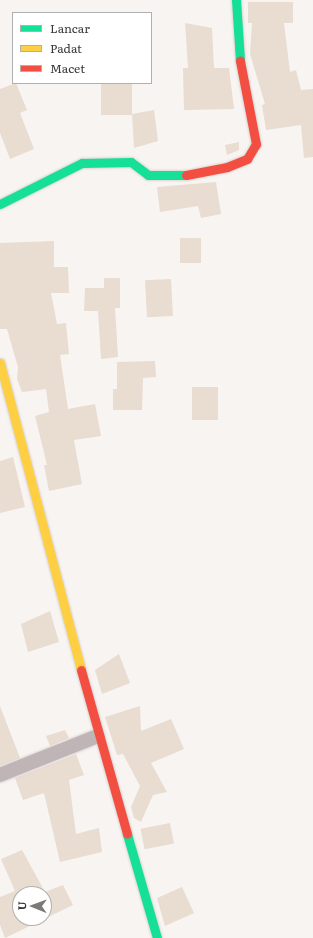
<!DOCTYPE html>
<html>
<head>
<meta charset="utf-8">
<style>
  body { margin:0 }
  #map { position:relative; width:313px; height:938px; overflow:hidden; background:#f8f4f1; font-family:Literata,serif }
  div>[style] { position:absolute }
  .building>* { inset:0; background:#e9dcd1; transform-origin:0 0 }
  .roads { filter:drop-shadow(0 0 1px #d5d2d0) drop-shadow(0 0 1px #d5d2d0) }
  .street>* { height:14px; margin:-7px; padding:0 7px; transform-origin:7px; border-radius:7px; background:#bfb4b6 }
  .fast>* { height:9px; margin:-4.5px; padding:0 4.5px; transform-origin:4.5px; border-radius:4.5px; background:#16e098 }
  .slow>* { height:9px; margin:-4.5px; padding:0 4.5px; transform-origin:4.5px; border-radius:4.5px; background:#ffcf43 }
  .jam>* { height:9px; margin:-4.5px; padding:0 4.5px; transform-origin:4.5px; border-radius:4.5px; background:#f24e42 }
  span { translate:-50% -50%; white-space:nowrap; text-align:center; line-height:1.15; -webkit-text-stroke:4px #fff; paint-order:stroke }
  .legend { position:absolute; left:12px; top:12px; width:140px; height:72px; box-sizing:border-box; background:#fff; border:1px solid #b1b0af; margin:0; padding:5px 7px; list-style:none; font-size:12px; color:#3b3936 }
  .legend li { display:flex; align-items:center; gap:8px; height:20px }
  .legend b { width:20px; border:1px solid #b1b0af }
  .north { position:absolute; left:12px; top:886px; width:40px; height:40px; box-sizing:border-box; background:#fff; border:1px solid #b1b0af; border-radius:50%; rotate:271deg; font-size:11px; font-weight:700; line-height:16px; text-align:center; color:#3b3936 }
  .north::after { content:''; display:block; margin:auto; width:14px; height:18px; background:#7d7a77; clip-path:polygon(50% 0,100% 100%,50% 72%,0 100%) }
</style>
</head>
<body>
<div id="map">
  <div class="building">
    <div style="clip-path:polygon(248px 2px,293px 2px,293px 23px,284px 23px,290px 72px,296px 70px,301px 90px,313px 89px,313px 157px,304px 158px,301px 125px,266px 130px,262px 105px,265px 104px,250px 54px,252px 23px,248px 23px)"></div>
    <div style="clip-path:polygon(185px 23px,212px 28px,214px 68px,229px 68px,234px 109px,184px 110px,183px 68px,188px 68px)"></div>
    <div style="clip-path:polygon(16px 83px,27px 110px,20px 113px,34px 149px,10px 159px,0 133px,0 89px)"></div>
    <div style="left:101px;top:83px;width:31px;height:32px"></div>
    <div style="clip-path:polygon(154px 110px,158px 141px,134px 148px,132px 114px)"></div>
    <div style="clip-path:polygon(239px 142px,239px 150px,227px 155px,225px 145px)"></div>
    <div style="clip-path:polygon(216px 182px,221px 214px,201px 218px,198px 206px,160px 212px,157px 187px)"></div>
    <div style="left:180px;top:238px;width:21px;height:25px"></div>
    <div style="clip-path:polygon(54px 241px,54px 267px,68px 267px,69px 293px,51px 293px,57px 324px,66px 323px,69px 354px,60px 355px,68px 409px,95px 404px,101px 436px,74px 440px,82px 484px,49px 491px,44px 465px,47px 465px,35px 416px,49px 412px,46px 389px,22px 392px,17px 379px,18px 367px,7px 329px,0 329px,0 243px)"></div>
    <div style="clip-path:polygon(104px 278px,120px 278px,120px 308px,115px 308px,118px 357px,101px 359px,98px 311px,84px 311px,85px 288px,104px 288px)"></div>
    <div style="left:171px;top:279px;width:37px;height:26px;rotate:87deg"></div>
    <div style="clip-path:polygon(155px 361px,156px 377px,143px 378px,142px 410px,113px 410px,113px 389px,117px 389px,117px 362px)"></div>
    <div style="left:192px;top:387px;width:26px;height:33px"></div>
    <div style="clip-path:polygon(13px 457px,25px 507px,0 513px,0 461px)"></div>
    <div style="clip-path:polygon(50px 611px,59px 642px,28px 652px,21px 624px)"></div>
    <div style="clip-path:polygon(119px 654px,130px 683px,102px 694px,95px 670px)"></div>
    <div style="clip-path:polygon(0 706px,20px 758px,0 766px)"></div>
    <div style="clip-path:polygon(140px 706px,141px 731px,171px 719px,184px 749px,151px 763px,167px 792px,153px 795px,141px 822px,134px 818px,131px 807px,140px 786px,123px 754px,117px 755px,105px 717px)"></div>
    <div style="clip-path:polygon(65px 730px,69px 738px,50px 746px,46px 736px)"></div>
    <div style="clip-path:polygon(76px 754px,84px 775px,69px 780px,76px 834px,99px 828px,102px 852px,60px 862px,44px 793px,23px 800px,15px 778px)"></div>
    <div style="left:170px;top:823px;width:21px;height:30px;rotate:79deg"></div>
    <div style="clip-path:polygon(evenodd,22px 850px,45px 892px,63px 885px,73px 905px,5px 938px,0 925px,0 897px,15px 891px,1px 859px,22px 850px,20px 894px,44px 894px,44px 918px,20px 918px,20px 894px)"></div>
    <div style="clip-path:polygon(182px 887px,194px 913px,165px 926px,157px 898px)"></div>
  </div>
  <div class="roads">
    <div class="street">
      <div style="left:0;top:775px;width:105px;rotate:-21.7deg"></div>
    </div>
    <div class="fast">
      <div style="left:236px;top:0;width:61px;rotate:86.2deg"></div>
      <div style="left:0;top:204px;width:92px;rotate:-26.6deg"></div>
      <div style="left:82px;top:163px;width:49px;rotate:-1.2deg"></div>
      <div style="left:131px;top:162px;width:21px;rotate:37deg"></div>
      <div style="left:148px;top:175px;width:38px"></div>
      <div style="left:127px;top:834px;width:108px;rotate:73.9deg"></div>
    </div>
    <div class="slow">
      <div style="left:0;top:363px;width:318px;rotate:75.2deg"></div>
    </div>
    <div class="jam">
      <div style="left:186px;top:175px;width:42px;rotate:-11deg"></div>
      <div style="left:227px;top:167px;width:22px;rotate:-22deg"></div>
      <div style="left:247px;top:159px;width:17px;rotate:-59deg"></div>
      <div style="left:256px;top:144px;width:85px;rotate:-100.9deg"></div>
      <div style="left:81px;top:670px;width:170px;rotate:74.3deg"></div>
    </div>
  </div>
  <ul class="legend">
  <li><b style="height:5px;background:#16e098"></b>Lancar</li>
  <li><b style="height:5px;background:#ffcf43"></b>Padat</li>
  <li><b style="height:5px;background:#f24e42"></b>Macet</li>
  </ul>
  <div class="north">U</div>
</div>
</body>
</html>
